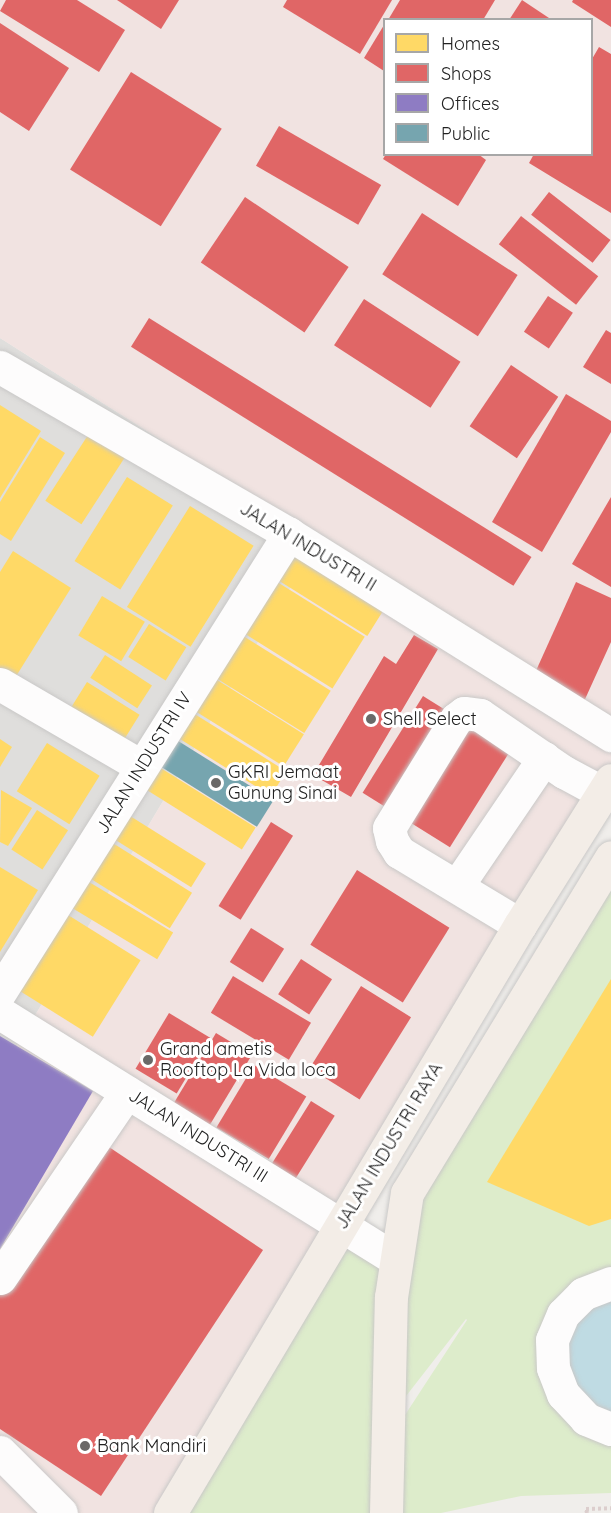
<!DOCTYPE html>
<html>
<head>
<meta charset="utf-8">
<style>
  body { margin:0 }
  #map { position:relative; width:611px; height:1513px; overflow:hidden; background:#f0eeeb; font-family:Quicksand,sans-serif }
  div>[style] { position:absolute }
  .residential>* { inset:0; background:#dfdedc }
  .commercial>* { inset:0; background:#f1e3e1 }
  .grass>* { inset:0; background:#ddeccb }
  .water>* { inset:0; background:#bfdbe3 }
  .homes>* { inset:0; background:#ffd966; transform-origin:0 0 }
  .shops>* { inset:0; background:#e06666; transform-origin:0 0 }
  .offices>* { inset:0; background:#8e7cc3 }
  .public>* { inset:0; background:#76a5af; transform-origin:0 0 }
  .path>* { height:4px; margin-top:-2px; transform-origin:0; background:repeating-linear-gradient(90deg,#dccecd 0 3px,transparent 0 6px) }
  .roads { filter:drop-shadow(0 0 2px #c9c8c7) drop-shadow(0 0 2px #c9c8c7) }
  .minor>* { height:33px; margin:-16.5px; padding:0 16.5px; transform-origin:16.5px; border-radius:16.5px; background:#fdfcfc }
  .major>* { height:33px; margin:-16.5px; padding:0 16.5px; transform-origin:16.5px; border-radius:16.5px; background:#f3ede7 }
  .dots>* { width:16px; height:16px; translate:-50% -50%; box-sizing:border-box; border:3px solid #fff; border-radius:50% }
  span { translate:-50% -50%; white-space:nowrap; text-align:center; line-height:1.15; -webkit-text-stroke:6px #fff; paint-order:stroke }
  .street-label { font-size:18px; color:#222 }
  .poi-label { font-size:18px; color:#222 }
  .left { translate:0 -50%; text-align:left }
  .legend { position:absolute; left:383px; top:18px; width:210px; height:138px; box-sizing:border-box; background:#fff; border:2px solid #a7a7a7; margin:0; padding:8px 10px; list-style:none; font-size:18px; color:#222 }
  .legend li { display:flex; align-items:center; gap:12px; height:30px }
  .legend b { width:30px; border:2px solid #a7a7a7 }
</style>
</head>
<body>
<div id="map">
  <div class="residential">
    <div style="clip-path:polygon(0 338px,319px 540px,0 1074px)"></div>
  </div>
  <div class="commercial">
    <div style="clip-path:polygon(evenodd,0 0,611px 0,611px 780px,170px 1513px,0 1513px,0 1074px,319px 540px,0 338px,0 0,384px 20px,592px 20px,592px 154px,384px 154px,384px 20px)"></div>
  </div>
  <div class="grass">
    <div style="clip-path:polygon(evenodd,611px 851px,611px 1493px,521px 1496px,441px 1513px,170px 1513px,342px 1225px,393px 1254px,407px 1189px,611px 851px,466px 1319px,467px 1320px,405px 1415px,403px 1400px,466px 1319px)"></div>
  </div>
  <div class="water">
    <div style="clip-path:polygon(611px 1283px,611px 1429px,563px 1394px,563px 1314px)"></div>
  </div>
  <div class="homes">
    <div style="clip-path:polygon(0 405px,41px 431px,0 498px)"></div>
    <div style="left:90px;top:432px;width:43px;height:82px;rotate:33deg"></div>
    <div style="clip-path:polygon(40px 437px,65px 453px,11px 541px,0 534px,0 502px)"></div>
    <div style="left:127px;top:477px;width:54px;height:99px;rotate:32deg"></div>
    <div style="left:190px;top:506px;width:75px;height:119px;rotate:32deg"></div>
    <div style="clip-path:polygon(13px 551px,71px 588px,10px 686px,0 680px,0 572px)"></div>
    <div style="left:293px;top:553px;width:107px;height:31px;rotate:32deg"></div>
    <div style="left:274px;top:580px;width:107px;height:61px;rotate:32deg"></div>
    <div style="left:102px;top:596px;width:50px;height:46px;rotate:31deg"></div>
    <div style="left:149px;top:624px;width:44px;height:39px;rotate:32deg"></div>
    <div style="left:240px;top:634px;width:107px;height:50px;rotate:32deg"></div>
    <div style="left:105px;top:655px;width:56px;height:27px;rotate:33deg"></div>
    <div style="left:214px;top:678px;width:106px;height:38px;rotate:32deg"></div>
    <div style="left:87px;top:682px;width:62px;height:33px;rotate:32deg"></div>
    <div style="left:193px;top:713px;width:110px;height:29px;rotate:32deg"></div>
    <div style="clip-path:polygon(0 739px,12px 747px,0 767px)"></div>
    <div style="left:47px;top:743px;width:62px;height:57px;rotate:32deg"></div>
    <div style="left:159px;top:767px;width:114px;height:26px;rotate:32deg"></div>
    <div style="clip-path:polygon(1px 790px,32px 808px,8px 846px,0 842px)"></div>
    <div style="left:37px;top:810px;width:37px;height:47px;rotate:33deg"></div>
    <div style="left:122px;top:811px;width:99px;height:28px;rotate:32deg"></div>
    <div style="left:103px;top:837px;width:105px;height:42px;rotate:32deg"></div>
    <div style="clip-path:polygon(0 867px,38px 890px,0 952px)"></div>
    <div style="left:84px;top:879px;width:104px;height:31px;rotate:31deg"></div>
    <div style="left:60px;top:910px;width:95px;height:90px;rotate:32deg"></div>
    <div style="clip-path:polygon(611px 979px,611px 1219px,589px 1226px,487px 1182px)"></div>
  </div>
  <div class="shops">
    <div style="clip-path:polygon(6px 0,77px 0,125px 30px,99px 72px,0 11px)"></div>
    <div style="clip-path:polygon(117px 0,179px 0,161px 29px)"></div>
    <div style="clip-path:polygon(287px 0,392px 0,360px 54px,283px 7px)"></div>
    <div style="clip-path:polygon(400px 0,495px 0,483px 20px,388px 20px)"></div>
    <div style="clip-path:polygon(522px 0,552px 20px,509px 20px)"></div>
    <div style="clip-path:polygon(573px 0,611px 0,611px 27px,572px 2px)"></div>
    <div style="clip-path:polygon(0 23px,69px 68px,29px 131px,0 112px)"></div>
    <div style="clip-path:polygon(384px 25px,384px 71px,364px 58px)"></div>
    <div style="clip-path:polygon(599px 47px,611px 54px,611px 213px,529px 163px,534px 154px,592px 154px,592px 59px)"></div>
    <div style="left:131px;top:72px;width:107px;height:115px;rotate:32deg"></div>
    <div style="left:279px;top:126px;width:118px;height:46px;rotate:30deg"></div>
    <div style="clip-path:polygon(386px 154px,478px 154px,486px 160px,458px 206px,383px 159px)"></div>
    <div style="left:549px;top:192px;width:78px;height:29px;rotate:38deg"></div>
    <div style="left:245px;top:197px;width:125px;height:79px;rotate:34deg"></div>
    <div style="left:422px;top:213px;width:114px;height:73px;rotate:33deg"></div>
    <div style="left:521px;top:216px;width:98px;height:36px;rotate:38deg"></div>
    <div style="left:548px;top:296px;width:30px;height:43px;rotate:34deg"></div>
    <div style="left:364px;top:299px;width:115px;height:55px;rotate:33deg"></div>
    <div style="left:149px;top:318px;width:451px;height:34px;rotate:32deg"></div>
    <div style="clip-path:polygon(606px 330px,611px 333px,611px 384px,583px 367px)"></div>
    <div style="left:511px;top:365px;width:57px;height:74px;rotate:34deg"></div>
    <div style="clip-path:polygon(566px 394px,611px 421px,611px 432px,542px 552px,492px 522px)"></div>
    <div style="clip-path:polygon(611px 497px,611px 587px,572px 564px)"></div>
    <div style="clip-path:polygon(576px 582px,611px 598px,611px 642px,581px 708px,530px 684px)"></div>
    <div style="clip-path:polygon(414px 635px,438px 649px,351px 797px,313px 775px,384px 656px,396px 664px)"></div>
    <div style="left:423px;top:696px;width:103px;height:114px;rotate:32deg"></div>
    <div style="left:271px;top:822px;width:26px;height:99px;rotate:32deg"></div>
    <div style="left:357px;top:870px;width:109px;height:88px;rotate:32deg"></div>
    <div style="left:251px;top:928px;width:39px;height:40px;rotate:32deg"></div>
    <div style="left:301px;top:959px;width:37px;height:42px;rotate:33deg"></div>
    <div style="left:233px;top:976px;width:91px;height:43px;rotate:31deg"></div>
    <div style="left:361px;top:986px;width:59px;height:97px;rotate:32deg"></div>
    <div style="left:169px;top:1013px;width:48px;height:65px;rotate:31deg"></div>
    <div style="left:216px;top:1033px;width:42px;height:82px;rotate:31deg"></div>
    <div style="left:254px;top:1065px;width:61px;height:73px;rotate:31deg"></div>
    <div style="left:311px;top:1101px;width:28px;height:76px;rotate:32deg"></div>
    <div style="clip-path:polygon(100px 1141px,263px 1250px,101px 1496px,0 1429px,0 1293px)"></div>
  </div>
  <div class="offices">
    <div style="clip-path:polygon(0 1036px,93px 1091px,0 1249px)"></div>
  </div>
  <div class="public">
    <div style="left:175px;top:739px;width:116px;height:31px;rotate:32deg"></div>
  </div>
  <div class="path">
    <div style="left:587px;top:1513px;width:4px;rotate:-104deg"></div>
    <div style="left:586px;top:1509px;width:25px;rotate:-2deg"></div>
  </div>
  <div class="roads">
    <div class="minor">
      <div style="left:0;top:367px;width:334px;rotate:30deg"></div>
      <div style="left:289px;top:534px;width:380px;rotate:32deg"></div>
      <div style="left:0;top:684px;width:163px;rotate:30.2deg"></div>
      <div style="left:457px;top:886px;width:155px;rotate:-55.8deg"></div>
      <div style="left:520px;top:925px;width:141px;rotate:-148.9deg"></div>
      <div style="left:399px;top:852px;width:13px;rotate:-122deg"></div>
      <div style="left:392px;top:841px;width:13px;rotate:-103deg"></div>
      <div style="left:389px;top:828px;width:128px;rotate:-58.4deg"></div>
      <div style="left:456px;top:719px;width:10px;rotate:-37deg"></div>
      <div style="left:464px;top:713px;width:16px;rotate:7deg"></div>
      <div style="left:480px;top:715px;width:102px;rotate:34.2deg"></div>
      <div style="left:564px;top:772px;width:44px;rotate:28.3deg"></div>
      <div style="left:0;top:992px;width:542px;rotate:-57.75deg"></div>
      <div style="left:0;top:1013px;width:465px;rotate:31.9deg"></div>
      <div style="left:0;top:1278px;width:225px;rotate:-55.7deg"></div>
      <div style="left:611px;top:1283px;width:30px;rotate:159deg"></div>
      <div style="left:583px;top:1294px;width:28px;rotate:135deg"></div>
      <div style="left:563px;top:1314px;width:28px;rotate:113deg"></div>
      <div style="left:552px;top:1340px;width:28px;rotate:88deg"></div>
      <div style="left:553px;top:1368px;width:28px;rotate:69deg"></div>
      <div style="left:563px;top:1394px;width:34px;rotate:47deg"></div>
      <div style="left:586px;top:1419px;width:27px;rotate:22deg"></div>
      <div style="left:0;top:1452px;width:86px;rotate:45deg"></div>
    </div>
    <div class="major">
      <div style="left:170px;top:1513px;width:684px;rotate:-59.24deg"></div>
      <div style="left:520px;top:925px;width:171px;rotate:-57.9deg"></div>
      <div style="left:386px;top:1513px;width:216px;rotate:-88.7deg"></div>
      <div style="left:391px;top:1297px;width:105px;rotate:-81.3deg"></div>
      <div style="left:407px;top:1193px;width:393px;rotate:-58.7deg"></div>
    </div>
  </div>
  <div class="dots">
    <div style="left:371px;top:719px;background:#6a6968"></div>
    <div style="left:216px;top:783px;background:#6a6968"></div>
    <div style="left:148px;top:1060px;background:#6a6968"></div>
    <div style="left:85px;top:1446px;background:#6a6968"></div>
  </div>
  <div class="street-label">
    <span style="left:308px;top:547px;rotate:31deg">JALAN INDUSTRI II</span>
    <span style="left:144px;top:763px;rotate:-58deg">JALAN INDUSTRI IV</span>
    <span style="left:198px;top:1136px;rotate:32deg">JALAN INDUSTRI III</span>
    <span style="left:389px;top:1146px;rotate:-59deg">JALAN INDUSTRI RAYA</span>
  </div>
  <div class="poi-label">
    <span class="left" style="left:383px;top:719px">Shell Select</span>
    <span class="left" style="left:228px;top:783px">GKRI Jemaat<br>Gunung Sinai</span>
    <span class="left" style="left:160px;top:1060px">Grand ametis<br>Rooftop La Vida loca</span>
    <span class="left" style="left:97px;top:1446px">Bank Mandiri</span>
  </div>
  <ul class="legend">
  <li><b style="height:16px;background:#ffd966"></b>Homes</li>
  <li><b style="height:16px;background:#e06666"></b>Shops</li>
  <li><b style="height:16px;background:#8e7cc3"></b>Offices</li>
  <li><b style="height:16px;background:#76a5af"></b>Public</li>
  </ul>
</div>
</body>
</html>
